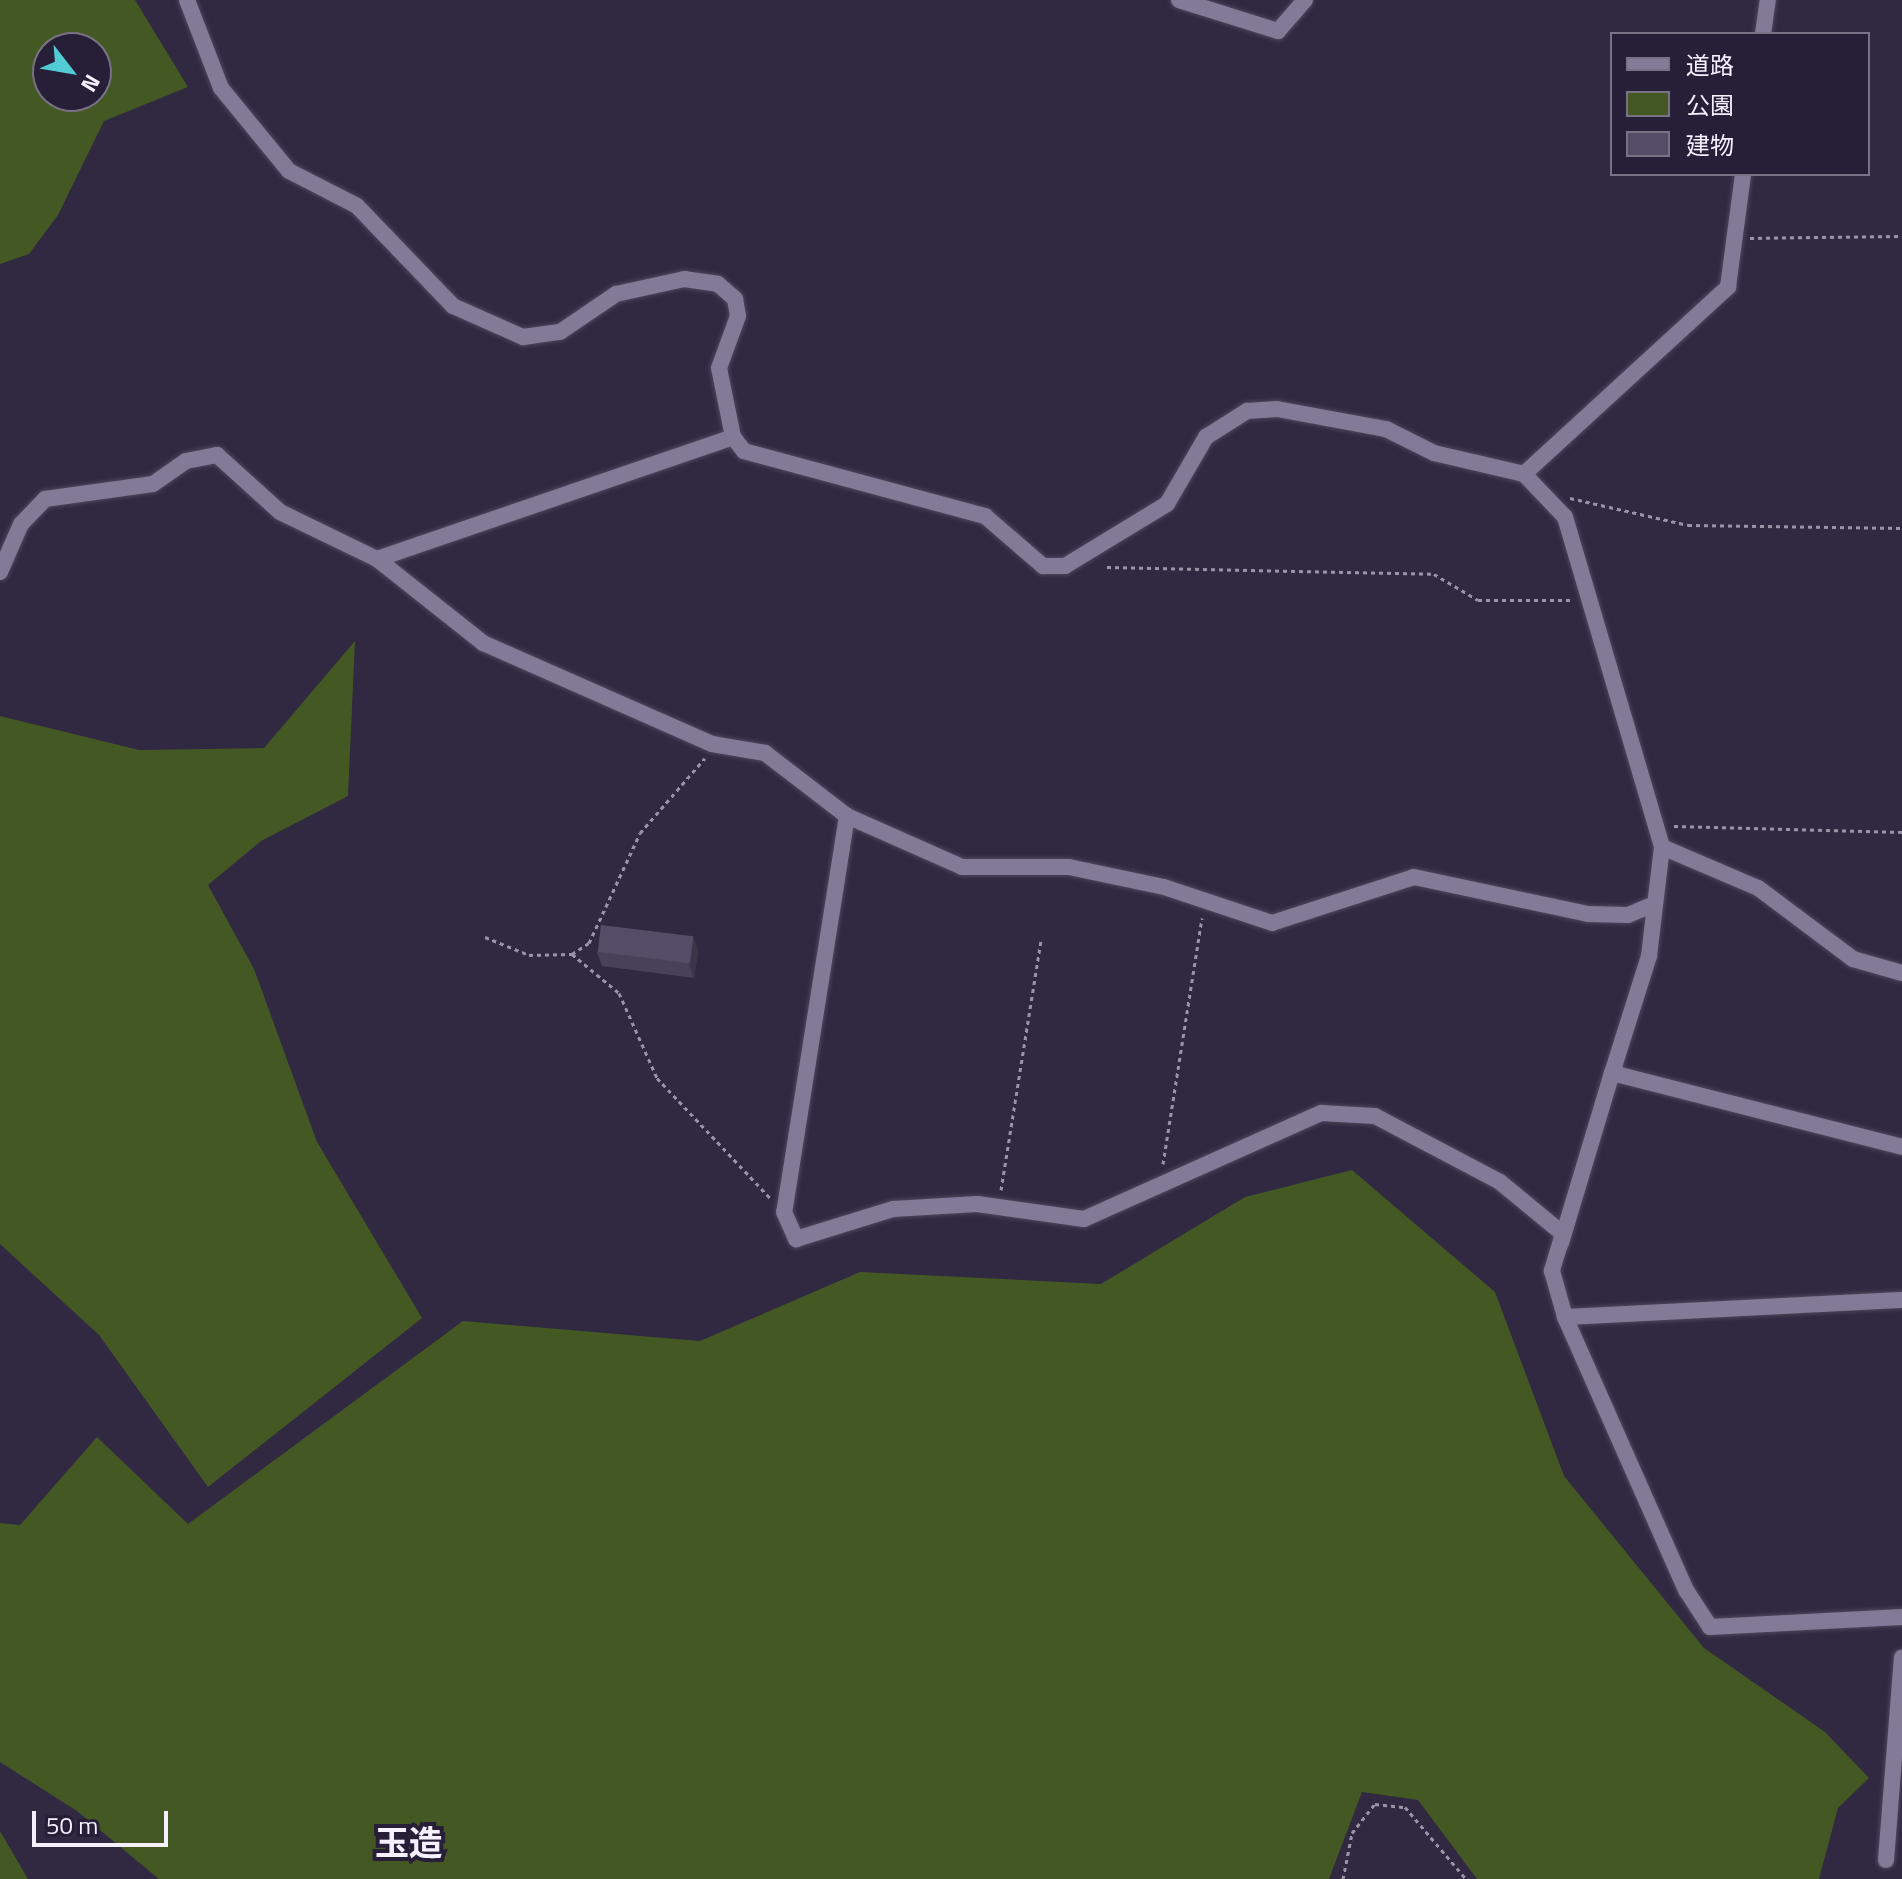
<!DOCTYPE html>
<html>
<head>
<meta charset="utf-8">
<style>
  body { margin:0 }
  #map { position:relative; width:1902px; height:1879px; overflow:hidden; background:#312842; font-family:"Titillium Web","Noto Sans JP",sans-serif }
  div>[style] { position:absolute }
  .green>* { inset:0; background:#445824 }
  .path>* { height:3px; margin-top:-1.5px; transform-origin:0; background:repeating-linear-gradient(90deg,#9b94a7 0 4px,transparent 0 8px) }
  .roads { filter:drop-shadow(0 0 2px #4e465b) drop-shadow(0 0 2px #4e465b) }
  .street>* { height:16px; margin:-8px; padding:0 8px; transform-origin:8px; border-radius:8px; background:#837a98 }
  .wall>* { inset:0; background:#494159 }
  .shaded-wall>* { inset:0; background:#3c3549 }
  .building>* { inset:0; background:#554c68; transform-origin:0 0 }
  span { translate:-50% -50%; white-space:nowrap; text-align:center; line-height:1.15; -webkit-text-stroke:8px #271e37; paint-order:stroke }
  .quarter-label { font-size:34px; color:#f4f0fd; font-weight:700 }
  .legend { position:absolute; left:1610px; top:32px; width:260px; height:144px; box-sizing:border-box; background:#271e37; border:2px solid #797286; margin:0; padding:10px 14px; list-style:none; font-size:24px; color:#f4f0fd }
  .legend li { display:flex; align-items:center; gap:16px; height:40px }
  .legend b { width:40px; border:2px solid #797286 }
  .north { position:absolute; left:32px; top:32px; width:80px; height:80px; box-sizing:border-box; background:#271e37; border:2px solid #797286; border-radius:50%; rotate:121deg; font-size:22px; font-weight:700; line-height:32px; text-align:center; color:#f4f0fd }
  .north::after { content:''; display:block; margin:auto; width:28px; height:36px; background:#51ccd5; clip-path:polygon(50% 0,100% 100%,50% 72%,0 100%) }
  .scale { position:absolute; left:32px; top:1811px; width:136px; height:36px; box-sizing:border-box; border:4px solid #f4f0fd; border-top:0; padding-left:10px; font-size:24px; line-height:28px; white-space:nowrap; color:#f4f0fd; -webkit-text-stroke:6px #271e37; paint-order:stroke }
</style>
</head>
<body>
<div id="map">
  <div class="green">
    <div style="clip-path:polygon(evenodd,0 0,135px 0,188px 87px,104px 121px,58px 215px,29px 254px,0 264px,0 0,96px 48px,96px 96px,48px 96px,48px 48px,96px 48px)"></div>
    <div style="clip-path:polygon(355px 641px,348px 796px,261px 841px,208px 885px,254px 969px,317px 1142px,422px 1318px,208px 1487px,99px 1335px,0 1244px,0 716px,139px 750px,264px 748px)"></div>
    <div style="clip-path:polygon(1352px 1170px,1495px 1292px,1564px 1476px,1704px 1648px,1825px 1732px,1869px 1778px,1838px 1808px,1819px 1879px,1477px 1879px,1418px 1800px,1362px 1792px,1329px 1879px,159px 1879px,77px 1811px,0 1762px,0 1523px,20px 1525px,97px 1437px,188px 1524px,463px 1321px,700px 1341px,860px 1272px,1101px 1284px,1245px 1197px)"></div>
    <div style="clip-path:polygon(0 1831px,28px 1879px,0 1879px)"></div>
  </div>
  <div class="path">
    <div style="left:1750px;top:238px;width:152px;rotate:-0.8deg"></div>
    <div style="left:1570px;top:498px;width:121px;rotate:12.9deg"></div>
    <div style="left:1688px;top:525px;width:214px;rotate:0.8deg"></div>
    <div style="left:1107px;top:567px;width:327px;rotate:1.2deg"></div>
    <div style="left:1434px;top:574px;width:51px;rotate:30.6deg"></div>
    <div style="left:1478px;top:600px;width:93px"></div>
    <div style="left:1674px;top:826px;width:228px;rotate:1.5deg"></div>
    <div style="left:485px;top:937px;width:48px;rotate:22.2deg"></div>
    <div style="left:529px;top:955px;width:43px;rotate:-1.3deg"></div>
    <div style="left:572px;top:954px;width:20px;rotate:-33deg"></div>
    <div style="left:589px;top:943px;width:121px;rotate:-65.1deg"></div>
    <div style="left:640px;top:833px;width:99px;rotate:-49.1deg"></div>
    <div style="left:572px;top:954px;width:61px;rotate:39.7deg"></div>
    <div style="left:619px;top:993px;width:93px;rotate:65.9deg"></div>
    <div style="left:657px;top:1078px;width:165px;rotate:46.7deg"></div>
    <div style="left:1163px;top:1164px;width:249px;rotate:-81deg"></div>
    <div style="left:1001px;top:1190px;width:252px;rotate:-80.9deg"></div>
    <div style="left:1343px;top:1879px;width:47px;rotate:-78.9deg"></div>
    <div style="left:1352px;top:1833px;width:37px;rotate:-52deg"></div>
    <div style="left:1375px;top:1804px;width:30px;rotate:6deg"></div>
    <div style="left:1405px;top:1807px;width:94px;rotate:49.7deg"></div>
  </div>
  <div class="roads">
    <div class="street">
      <div style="left:187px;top:0;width:94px;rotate:68.9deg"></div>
      <div style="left:221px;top:88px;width:107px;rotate:50.7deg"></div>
      <div style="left:289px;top:171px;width:76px;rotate:27.2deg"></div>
      <div style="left:357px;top:206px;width:139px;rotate:46.2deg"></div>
      <div style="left:453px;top:306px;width:77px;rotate:23.9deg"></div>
      <div style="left:523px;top:337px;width:37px;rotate:-8deg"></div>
      <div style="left:560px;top:332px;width:68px;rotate:-34.2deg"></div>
      <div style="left:616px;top:294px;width:70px;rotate:-12.4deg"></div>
      <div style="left:684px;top:279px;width:34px;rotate:8deg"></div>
      <div style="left:718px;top:284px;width:23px;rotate:41deg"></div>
      <div style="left:735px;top:299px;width:17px;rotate:80deg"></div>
      <div style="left:738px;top:316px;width:55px;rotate:110.1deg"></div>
      <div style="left:719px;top:368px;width:70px;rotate:78.5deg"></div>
      <div style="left:733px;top:437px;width:18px;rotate:52deg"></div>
      <div style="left:744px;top:451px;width:250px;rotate:15.1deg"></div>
      <div style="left:985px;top:516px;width:77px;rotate:40.8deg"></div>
      <div style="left:1043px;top:566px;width:22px"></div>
      <div style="left:1065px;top:566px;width:119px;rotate:-31.3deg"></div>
      <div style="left:1167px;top:504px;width:78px;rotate:-59.8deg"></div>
      <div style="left:1206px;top:437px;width:49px;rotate:-32.4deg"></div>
      <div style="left:1247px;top:411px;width:30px;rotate:-4deg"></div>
      <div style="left:1277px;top:409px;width:111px;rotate:10.4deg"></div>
      <div style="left:1386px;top:429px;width:54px;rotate:26.6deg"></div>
      <div style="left:1434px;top:453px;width:92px;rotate:13.1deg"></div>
      <div style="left:1524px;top:474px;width:59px;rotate:46.4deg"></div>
      <div style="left:1565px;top:517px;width:344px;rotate:73.6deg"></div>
      <div style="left:1179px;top:0;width:104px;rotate:17.4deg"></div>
      <div style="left:1278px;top:31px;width:41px;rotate:-48.9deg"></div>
      <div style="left:1763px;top:34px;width:34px;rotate:-82deg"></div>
      <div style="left:1524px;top:474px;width:277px;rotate:-42.5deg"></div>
      <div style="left:1728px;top:287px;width:114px;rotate:-82.4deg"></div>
      <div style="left:377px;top:559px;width:376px;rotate:-18.9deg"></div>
      <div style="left:0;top:572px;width:52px;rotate:-66.4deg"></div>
      <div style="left:21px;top:524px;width:35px;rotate:-46deg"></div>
      <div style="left:45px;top:499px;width:109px;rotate:-7.9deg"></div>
      <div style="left:153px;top:484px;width:40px;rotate:-34.9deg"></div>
      <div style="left:186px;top:461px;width:32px;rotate:-11deg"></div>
      <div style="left:217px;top:455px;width:85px;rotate:42.1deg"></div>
      <div style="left:280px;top:512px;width:108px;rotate:25.9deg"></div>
      <div style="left:377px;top:559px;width:135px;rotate:38.4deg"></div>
      <div style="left:483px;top:643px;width:250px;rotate:23.8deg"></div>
      <div style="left:712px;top:744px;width:54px;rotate:9.6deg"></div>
      <div style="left:765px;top:753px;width:103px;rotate:37.5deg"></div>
      <div style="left:847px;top:816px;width:126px;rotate:23.9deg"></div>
      <div style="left:962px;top:867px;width:107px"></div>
      <div style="left:1069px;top:867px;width:97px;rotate:11.9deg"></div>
      <div style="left:1164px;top:887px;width:114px;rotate:18.4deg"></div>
      <div style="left:1272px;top:923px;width:149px;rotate:-17.9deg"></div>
      <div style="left:1414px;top:877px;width:178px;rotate:12deg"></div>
      <div style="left:1588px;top:914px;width:40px;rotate:1.4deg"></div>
      <div style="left:1628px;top:915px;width:23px;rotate:-23deg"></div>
      <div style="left:847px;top:816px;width:401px;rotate:99deg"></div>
      <div style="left:784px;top:1212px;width:30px;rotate:66deg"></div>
      <div style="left:796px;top:1239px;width:102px;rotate:-17.2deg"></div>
      <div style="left:893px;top:1209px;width:84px;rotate:-3.4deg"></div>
      <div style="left:977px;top:1204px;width:108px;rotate:8deg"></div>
      <div style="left:1084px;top:1219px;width:260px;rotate:-24.1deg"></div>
      <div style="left:1321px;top:1113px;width:54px;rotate:3.2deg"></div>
      <div style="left:1375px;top:1116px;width:141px;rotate:27.8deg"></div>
      <div style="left:1500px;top:1182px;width:82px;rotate:39.5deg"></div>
      <div style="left:1563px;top:1234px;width:39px;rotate:107deg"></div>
      <div style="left:1552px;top:1271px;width:48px;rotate:74.2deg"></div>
      <div style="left:1565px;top:1317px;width:299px;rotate:66.1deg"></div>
      <div style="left:1686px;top:1590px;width:44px;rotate:57deg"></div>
      <div style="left:1710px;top:1627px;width:192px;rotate:-3deg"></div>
      <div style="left:1902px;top:973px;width:51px;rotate:-164.1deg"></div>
      <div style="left:1853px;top:959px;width:119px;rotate:-143.2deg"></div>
      <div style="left:1758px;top:888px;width:104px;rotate:-156.9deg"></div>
      <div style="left:1662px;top:847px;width:110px;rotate:96.8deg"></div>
      <div style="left:1649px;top:956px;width:123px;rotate:107.5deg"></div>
      <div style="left:1612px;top:1073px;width:299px;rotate:14.3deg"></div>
      <div style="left:1561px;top:1243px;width:177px;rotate:-73.3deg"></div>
      <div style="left:1565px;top:1317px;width:337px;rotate:-2.9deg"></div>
      <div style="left:1886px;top:1860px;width:203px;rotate:-85.5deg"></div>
    </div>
  </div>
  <div class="wall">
    <div style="clip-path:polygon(693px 937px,698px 951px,694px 978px,602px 966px,597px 952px)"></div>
  </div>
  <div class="shaded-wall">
    <div style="clip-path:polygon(693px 937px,698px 951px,694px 978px,689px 965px)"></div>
  </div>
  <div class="building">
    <div style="left:601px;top:925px;width:93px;height:27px;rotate:7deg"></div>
  </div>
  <div class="quarter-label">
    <span style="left:409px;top:1843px">玉造</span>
  </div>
  <ul class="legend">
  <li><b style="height:10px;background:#837a98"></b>道路</li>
  <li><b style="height:22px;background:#445824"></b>公園</li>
  <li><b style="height:22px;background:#554c68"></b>建物</li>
  </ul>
  <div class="north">N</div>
  <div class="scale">50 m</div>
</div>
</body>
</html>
